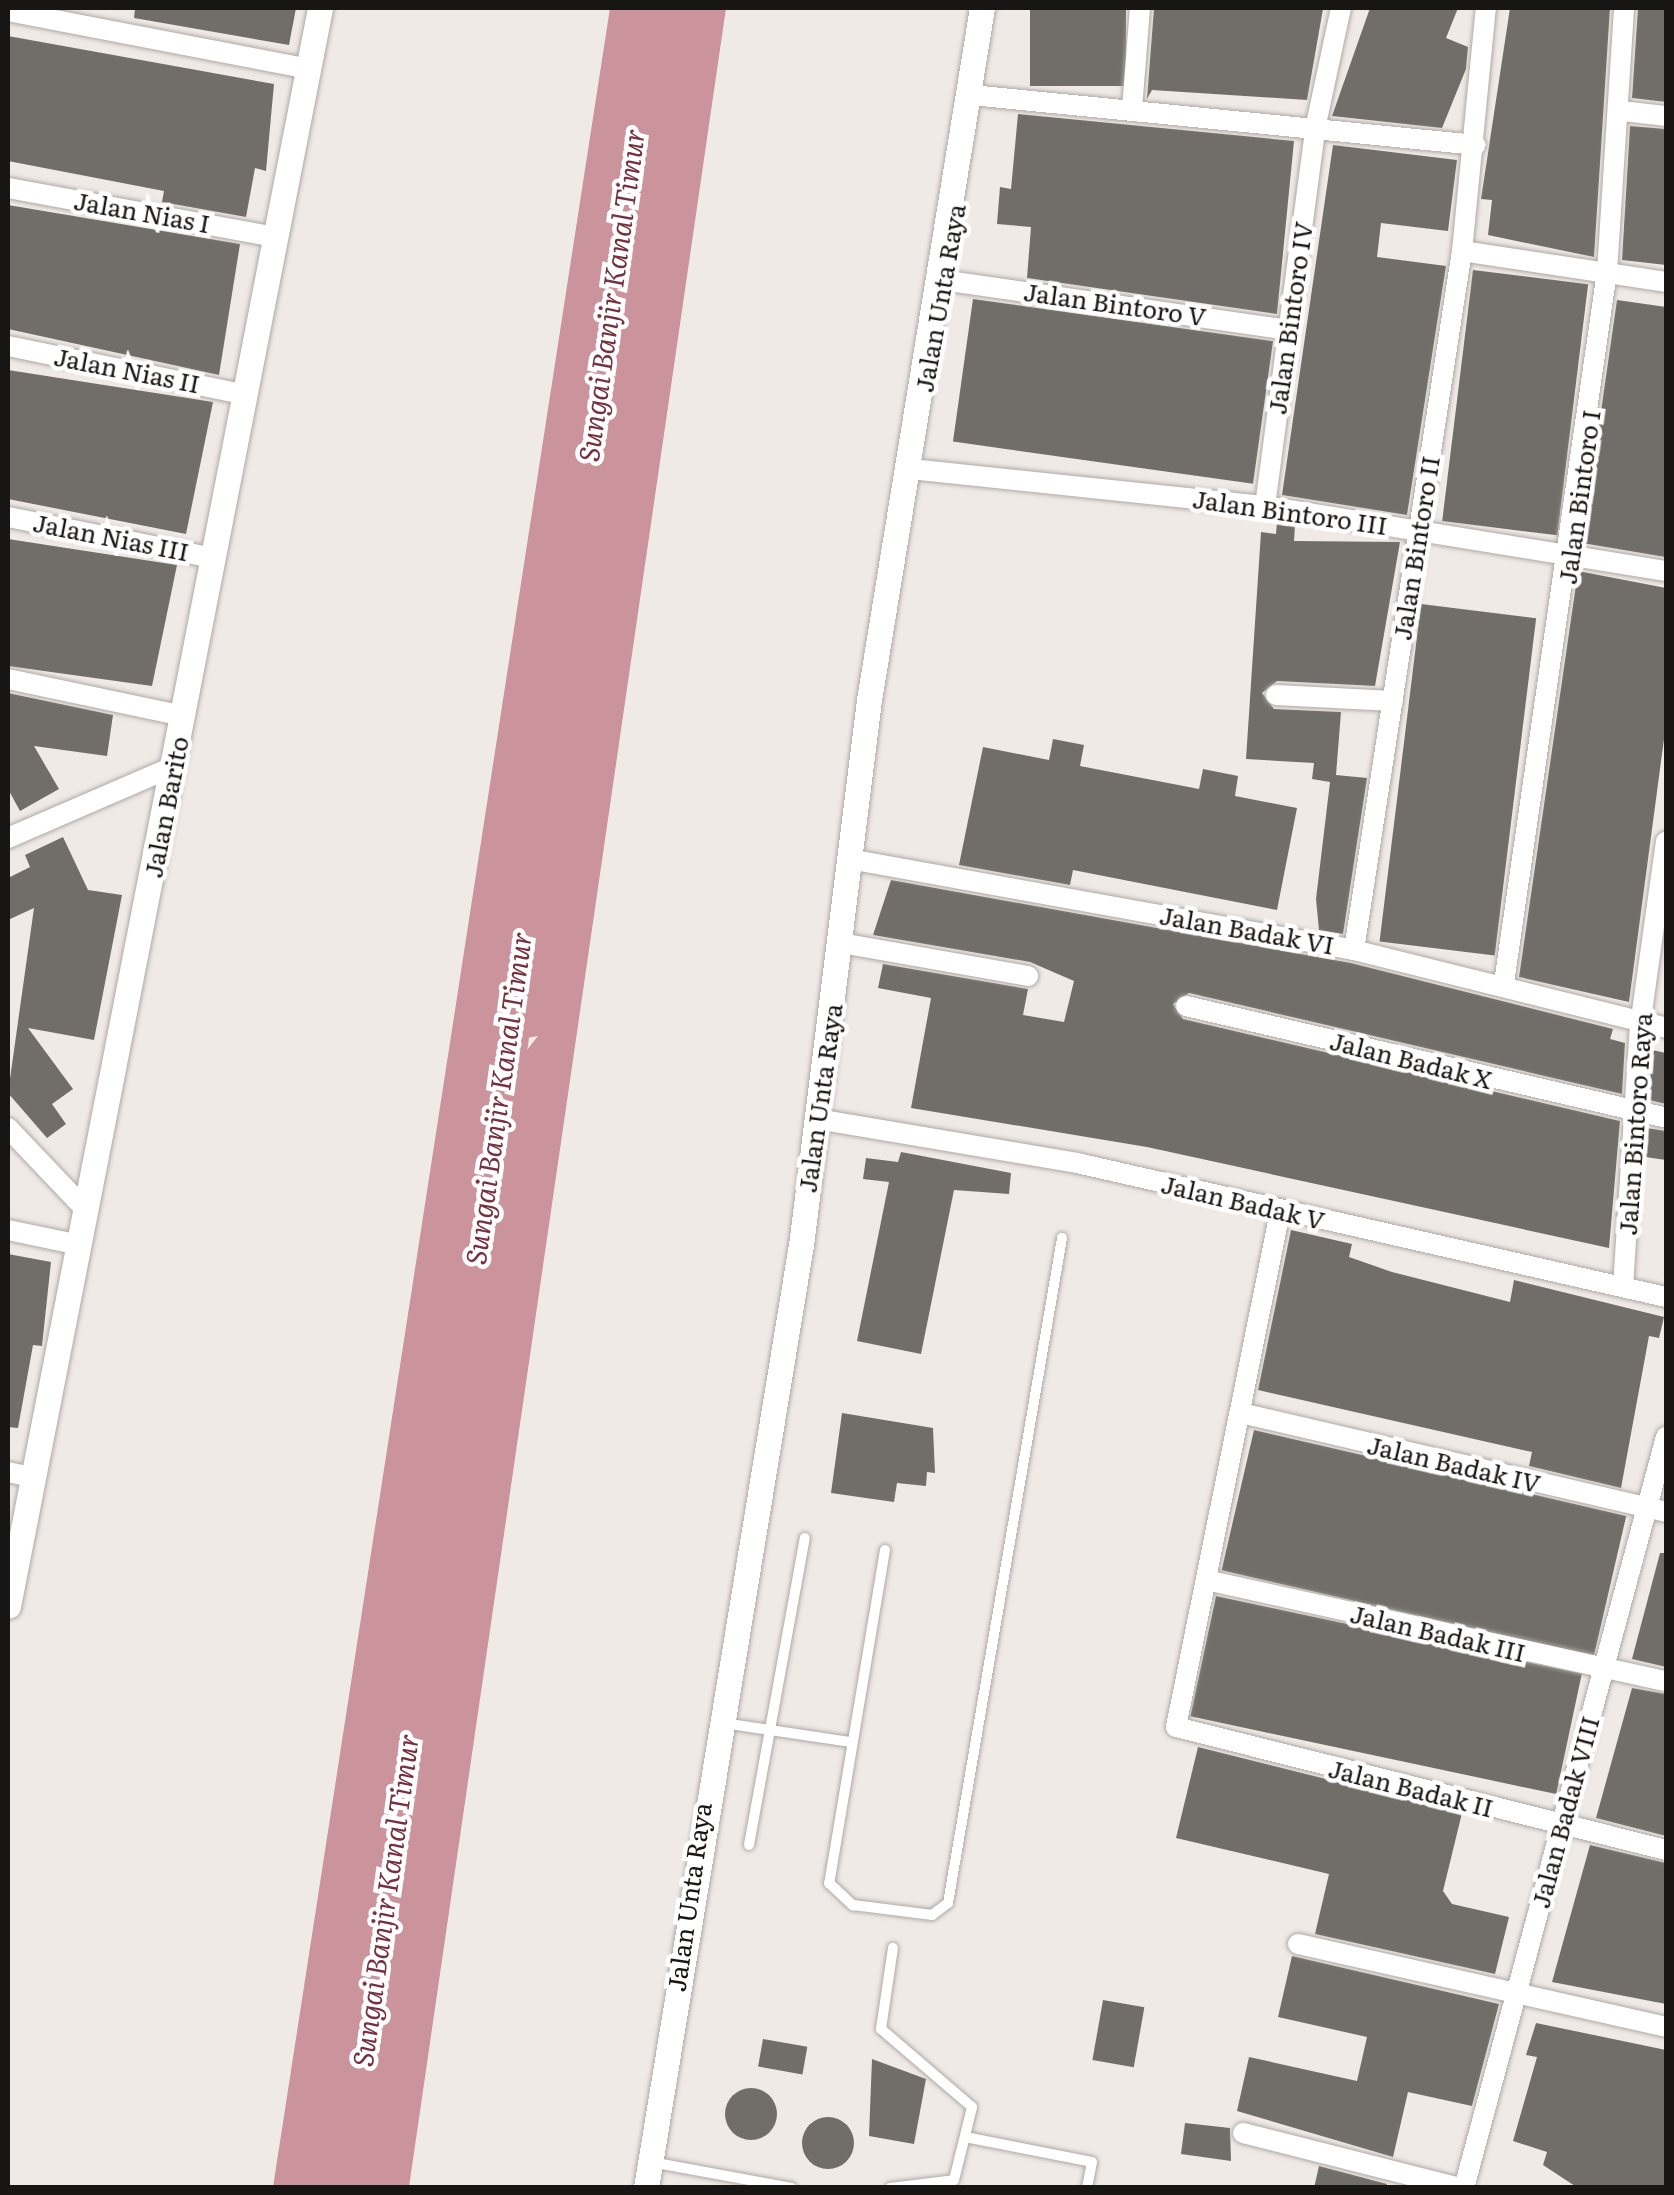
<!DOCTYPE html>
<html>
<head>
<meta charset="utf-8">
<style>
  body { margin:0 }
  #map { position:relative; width:1674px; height:2195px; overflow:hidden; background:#f0eae7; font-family:Literata,serif }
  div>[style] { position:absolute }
  .water>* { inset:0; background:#cb939b }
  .river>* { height:45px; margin:-22.5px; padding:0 22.5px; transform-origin:22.5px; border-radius:22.5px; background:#cb939b }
  .building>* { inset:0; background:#716e69; transform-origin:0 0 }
  .round { border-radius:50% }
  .roads { filter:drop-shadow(0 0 2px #aea9a6) drop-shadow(0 0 2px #aea9a6) }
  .service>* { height:10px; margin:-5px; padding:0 5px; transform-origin:5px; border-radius:5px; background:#fff }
  .minor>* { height:20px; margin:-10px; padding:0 10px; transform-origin:10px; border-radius:10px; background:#fff }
  .tertiary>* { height:25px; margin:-12.5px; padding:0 12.5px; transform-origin:12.5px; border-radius:12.5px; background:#fff }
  span { translate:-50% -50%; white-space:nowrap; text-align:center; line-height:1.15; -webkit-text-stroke:9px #fff; paint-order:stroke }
  .street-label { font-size:25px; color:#181615 }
  .water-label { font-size:28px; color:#763040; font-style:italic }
  .frame { position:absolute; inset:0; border:10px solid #181615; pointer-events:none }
</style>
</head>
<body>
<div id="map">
  <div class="water">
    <div style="clip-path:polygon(evenodd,610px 8px,726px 8px,409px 2187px,273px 2187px,610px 8px,521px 967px,526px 1038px,538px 1036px,512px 1069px,506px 1037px,521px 967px)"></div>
  </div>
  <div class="river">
    <div style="left:499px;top:1086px;width:145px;rotate:-82.1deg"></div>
  </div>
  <div class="building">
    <div style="clip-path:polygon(135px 8px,296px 8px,289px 45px,134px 18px)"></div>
    <div style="left:1030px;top:8px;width:96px;height:78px"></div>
    <div style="clip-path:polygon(1154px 8px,1323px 9px,1307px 100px,1152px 90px,1147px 99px)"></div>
    <div style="clip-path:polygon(1370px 8px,1458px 8px,1446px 38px,1468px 47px,1466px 69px,1442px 128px,1332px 116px)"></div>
    <div style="clip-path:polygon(1510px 8px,1610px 8px,1594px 257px,1488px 235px,1492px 200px,1481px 199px)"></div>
    <div style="clip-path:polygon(1638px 8px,1666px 8px,1666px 102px,1632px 98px)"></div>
    <div style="clip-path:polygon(8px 36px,274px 84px,266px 171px,255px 168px,246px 217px,162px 202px,164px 191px,8px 161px)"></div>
    <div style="clip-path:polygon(1018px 114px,1294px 141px,1277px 314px,1027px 278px,1031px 227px,997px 224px,1000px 187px,1011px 189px)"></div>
    <div style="clip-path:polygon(1630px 126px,1666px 129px,1666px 265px,1622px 260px)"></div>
    <div style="clip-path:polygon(1333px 145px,1457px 160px,1448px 231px,1381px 223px,1377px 257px,1446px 266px,1407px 515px,1282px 495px)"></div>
    <div style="clip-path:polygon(8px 205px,240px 244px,219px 375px,8px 329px)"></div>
    <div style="left:1473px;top:270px;width:116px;height:253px;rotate:7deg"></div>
    <div style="left:973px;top:299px;width:303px;height:144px;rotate:8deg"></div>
    <div style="clip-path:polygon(1617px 300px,1666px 307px,1665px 557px,1582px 543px)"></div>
    <div style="clip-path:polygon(8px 370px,213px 402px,186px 534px,8px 499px)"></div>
    <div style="clip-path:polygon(1277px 522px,1295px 525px,1294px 541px,1400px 542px,1375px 686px,1277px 681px,1262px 693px,1274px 709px,1341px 712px,1336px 775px,1367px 778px,1343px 934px,1319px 930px,1316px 899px,1330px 782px,1312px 779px,1314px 763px,1246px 759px,1261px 532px,1276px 534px)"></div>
    <div style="clip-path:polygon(8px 539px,177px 565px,152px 686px,8px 666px)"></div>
    <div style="clip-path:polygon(1578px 571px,1666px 588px,1666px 724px,1629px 1002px,1519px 977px)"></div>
    <div style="left:1421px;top:604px;width:116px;height:340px;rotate:7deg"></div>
    <div style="clip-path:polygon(8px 693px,113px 715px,107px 756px,34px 746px,59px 789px,20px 811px,8px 789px)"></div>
    <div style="clip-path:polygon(1053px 739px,1084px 745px,1080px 766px,1199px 789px,1203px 769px,1238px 776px,1235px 796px,1297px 808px,1277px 910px,1073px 870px,1070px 885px,959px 865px,983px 747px,1049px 760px)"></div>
    <div style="clip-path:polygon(63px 837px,88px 890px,122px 895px,94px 1040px,28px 1028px,73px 1089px,52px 1104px,66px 1124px,47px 1138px,8px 1093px,34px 908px,8px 920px,8px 878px,30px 867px,25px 855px)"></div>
    <div style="clip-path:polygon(891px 880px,1351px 963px,1613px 1029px,1610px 1039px,1625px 1043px,1622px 1094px,1189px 993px,1173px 1004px,1183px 1019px,1620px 1121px,1609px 1248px,1147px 1147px,911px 1108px,931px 998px,878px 988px,883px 964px,1028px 989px,1023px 1015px,1064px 1022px,1074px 981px,1030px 962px,873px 935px)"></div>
    <div style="clip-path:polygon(1652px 1050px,1666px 1053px,1666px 1104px,1649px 1100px)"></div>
    <div style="clip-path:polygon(1647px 1128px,1666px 1131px,1666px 1160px,1645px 1157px)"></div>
    <div style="clip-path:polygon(901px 1152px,1011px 1173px,1009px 1194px,954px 1190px,921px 1354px,857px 1341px,889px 1182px,863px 1179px,866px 1158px,898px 1162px)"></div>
    <div style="clip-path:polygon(1291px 1230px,1352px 1244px,1349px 1257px,1392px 1272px,1510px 1302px,1514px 1280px,1664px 1317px,1659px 1338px,1649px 1336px,1621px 1488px,1529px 1466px,1532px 1452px,1258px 1390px)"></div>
    <div style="clip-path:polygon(8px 1254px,51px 1262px,42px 1346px,33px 1345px,18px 1428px,8px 1427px)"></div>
    <div style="clip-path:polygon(842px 1413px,933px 1428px,935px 1473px,927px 1472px,926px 1486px,897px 1483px,894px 1502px,831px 1493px)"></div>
    <div style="left:1254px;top:1430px;width:382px;height:144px;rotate:13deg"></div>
    <div style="clip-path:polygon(1660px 1553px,1666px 1553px,1666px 1667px,1632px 1659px)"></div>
    <div style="left:1216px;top:1596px;width:374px;height:123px;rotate:12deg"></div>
    <div style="clip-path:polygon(1632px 1688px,1666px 1694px,1666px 1836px,1596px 1818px)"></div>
    <div style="clip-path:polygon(1198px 1747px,1462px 1813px,1443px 1891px,1452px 1904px,1509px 1917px,1495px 1974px,1315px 1934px,1329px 1874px,1176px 1838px)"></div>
    <div style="clip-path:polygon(1590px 1845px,1666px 1863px,1666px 2004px,1552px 1982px)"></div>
    <div style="clip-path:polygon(1292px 1956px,1499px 2004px,1472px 2106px,1408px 2092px,1393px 2157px,1237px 2111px,1249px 2057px,1357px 2081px,1367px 2037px,1278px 2017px)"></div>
    <div style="left:1103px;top:2000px;width:42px;height:61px;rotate:10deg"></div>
    <div style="clip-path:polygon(1536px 2023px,1666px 2050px,1666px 2188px,1578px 2188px,1543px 2165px,1547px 2152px,1513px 2141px,1537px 2057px,1526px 2055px)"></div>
    <div style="left:763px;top:2039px;width:45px;height:28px;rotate:10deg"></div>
    <div style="clip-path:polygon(872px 2059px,926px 2079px,914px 2144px,869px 2136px)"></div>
    <div class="round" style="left:725px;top:2088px;width:52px;height:52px"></div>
    <div class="round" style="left:802px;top:2117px;width:52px;height:52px"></div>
    <div style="clip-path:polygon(1185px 2123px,1230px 2128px,1231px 2161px,1181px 2154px)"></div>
    <div style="clip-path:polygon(1319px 2166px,1387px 2184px,1386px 2188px,1314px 2188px)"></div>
  </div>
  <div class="roads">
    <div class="service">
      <div style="left:885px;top:1550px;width:338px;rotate:99.5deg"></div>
      <div style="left:829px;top:1883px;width:33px;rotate:43deg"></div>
      <div style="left:853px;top:1905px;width:80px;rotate:7.2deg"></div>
      <div style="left:932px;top:1915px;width:20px;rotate:-37deg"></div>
      <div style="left:948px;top:1903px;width:675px;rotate:-80.27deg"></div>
      <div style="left:723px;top:1723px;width:128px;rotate:8.5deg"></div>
      <div style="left:749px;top:1845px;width:312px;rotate:-79.7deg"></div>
      <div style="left:965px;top:2137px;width:129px;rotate:11.1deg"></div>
      <div style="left:1092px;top:2162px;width:26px;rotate:101deg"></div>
      <div style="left:651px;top:2162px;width:143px;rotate:10.4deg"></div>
      <div style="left:890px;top:2188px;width:64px;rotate:-7.1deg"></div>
      <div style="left:954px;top:2180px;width:75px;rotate:-76.1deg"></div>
      <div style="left:972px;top:2107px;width:120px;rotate:-139.4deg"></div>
      <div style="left:881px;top:2029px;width:82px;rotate:-81.6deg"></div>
    </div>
    <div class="minor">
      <div style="left:8px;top:11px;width:307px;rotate:10.9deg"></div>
      <div style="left:971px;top:95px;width:507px;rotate:5.65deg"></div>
      <div style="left:1132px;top:109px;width:101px;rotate:-85.5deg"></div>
      <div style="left:1622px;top:111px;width:44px;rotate:6.5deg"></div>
      <div style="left:8px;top:188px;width:272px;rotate:10.4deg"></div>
      <div style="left:1462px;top:251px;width:206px;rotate:8.6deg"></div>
      <div style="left:942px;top:280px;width:350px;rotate:8.2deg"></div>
      <div style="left:8px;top:346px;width:244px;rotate:11.6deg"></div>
      <div style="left:911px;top:469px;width:356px;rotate:6deg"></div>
      <div style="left:1265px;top:506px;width:406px;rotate:9.2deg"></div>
      <div style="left:1265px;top:506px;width:380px;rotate:-82.4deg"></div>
      <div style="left:1315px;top:129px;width:124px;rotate:-77.9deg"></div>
      <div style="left:8px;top:517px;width:210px;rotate:11.3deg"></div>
      <div style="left:8px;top:679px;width:180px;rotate:11.9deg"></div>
      <div style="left:1276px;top:695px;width:117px;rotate:2.9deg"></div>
      <div style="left:8px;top:838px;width:181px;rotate:-23.4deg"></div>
      <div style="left:849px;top:859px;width:513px;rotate:10.21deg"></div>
      <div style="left:1354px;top:950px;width:322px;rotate:14deg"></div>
      <div style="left:841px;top:943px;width:190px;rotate:10deg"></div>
      <div style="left:1354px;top:950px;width:707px;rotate:-81.22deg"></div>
      <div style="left:1462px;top:251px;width:244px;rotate:-84.4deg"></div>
      <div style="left:1504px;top:983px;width:718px;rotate:-81.76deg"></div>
      <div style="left:1607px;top:272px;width:265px;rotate:-86.3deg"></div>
      <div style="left:1186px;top:1006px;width:493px;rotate:13.1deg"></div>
      <div style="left:817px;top:1119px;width:264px;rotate:9.6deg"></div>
      <div style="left:1077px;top:1163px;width:604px;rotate:12.82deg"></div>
      <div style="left:8px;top:1128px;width:115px;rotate:46.4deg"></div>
      <div style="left:1280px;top:1212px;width:525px;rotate:101.42deg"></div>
      <div style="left:1176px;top:1727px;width:505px;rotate:14.09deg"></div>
      <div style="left:8px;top:1230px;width:74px;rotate:11.8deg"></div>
      <div style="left:1623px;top:1287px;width:262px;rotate:-86.3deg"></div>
      <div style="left:1640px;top:1026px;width:186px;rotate:-82deg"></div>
      <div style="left:1241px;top:1413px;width:436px;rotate:13.1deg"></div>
      <div style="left:8px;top:1472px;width:24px;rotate:12deg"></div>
      <div style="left:1210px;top:1581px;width:467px;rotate:12.4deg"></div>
      <div style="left:1298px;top:1944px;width:377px;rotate:12.7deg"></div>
      <div style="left:1243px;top:2133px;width:224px;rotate:14.2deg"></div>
      <div style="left:1464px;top:2188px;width:778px;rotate:-74.95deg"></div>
    </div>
    <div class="tertiary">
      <div style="left:8px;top:1606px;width:1628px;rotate:-78.95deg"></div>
      <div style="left:646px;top:2188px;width:956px;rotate:-80.67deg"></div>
      <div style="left:801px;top:1245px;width:549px;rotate:-82.89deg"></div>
      <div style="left:869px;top:700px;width:701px;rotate:-80.73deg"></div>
    </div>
  </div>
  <div class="street-label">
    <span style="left:142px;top:212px;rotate:10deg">Jalan Nias I</span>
    <span style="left:940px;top:298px;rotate:-80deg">Jalan Unta Raya</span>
    <span style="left:1115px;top:304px;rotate:8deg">Jalan Bintoro V</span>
    <span style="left:1290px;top:318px;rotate:-82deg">Jalan Bintoro IV</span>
    <span style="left:127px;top:370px;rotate:11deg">Jalan Nias II</span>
    <span style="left:1579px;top:497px;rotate:-82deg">Jalan Bintoro I</span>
    <span style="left:1290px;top:512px;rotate:8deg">Jalan Bintoro III</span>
    <span style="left:111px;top:537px;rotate:11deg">Jalan Nias III</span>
    <span style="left:1416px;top:548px;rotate:-81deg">Jalan Bintoro II</span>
    <span style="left:166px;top:807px;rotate:-79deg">Jalan Barito</span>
    <span style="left:1247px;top:930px;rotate:10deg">Jalan Badak VI</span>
    <span style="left:1411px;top:1060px;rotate:14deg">Jalan Badak X</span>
    <span style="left:820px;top:1098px;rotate:-82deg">Jalan Unta Raya</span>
    <span style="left:1635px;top:1124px;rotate:-86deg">Jalan Bintoro Raya</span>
    <span style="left:1243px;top:1202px;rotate:13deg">Jalan Badak V</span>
    <span style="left:1454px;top:1464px;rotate:13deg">Jalan Badak IV</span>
    <span style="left:1438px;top:1633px;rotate:13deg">Jalan Badak III</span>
    <span style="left:1411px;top:1788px;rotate:14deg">Jalan Badak II</span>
    <span style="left:1565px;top:1812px;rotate:-75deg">Jalan Badak VIII</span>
    <span style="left:689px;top:1897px;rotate:-82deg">Jalan Unta Raya</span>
  </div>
  <div class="water-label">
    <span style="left:610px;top:295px;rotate:-82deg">Sungai Banjir Kanal Timur</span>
    <span style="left:497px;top:1098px;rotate:-82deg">Sungai Banjir Kanal Timur</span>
    <span style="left:384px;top:1900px;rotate:-82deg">Sungai Banjir Kanal Timur</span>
  </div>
  <div class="frame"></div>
</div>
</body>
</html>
